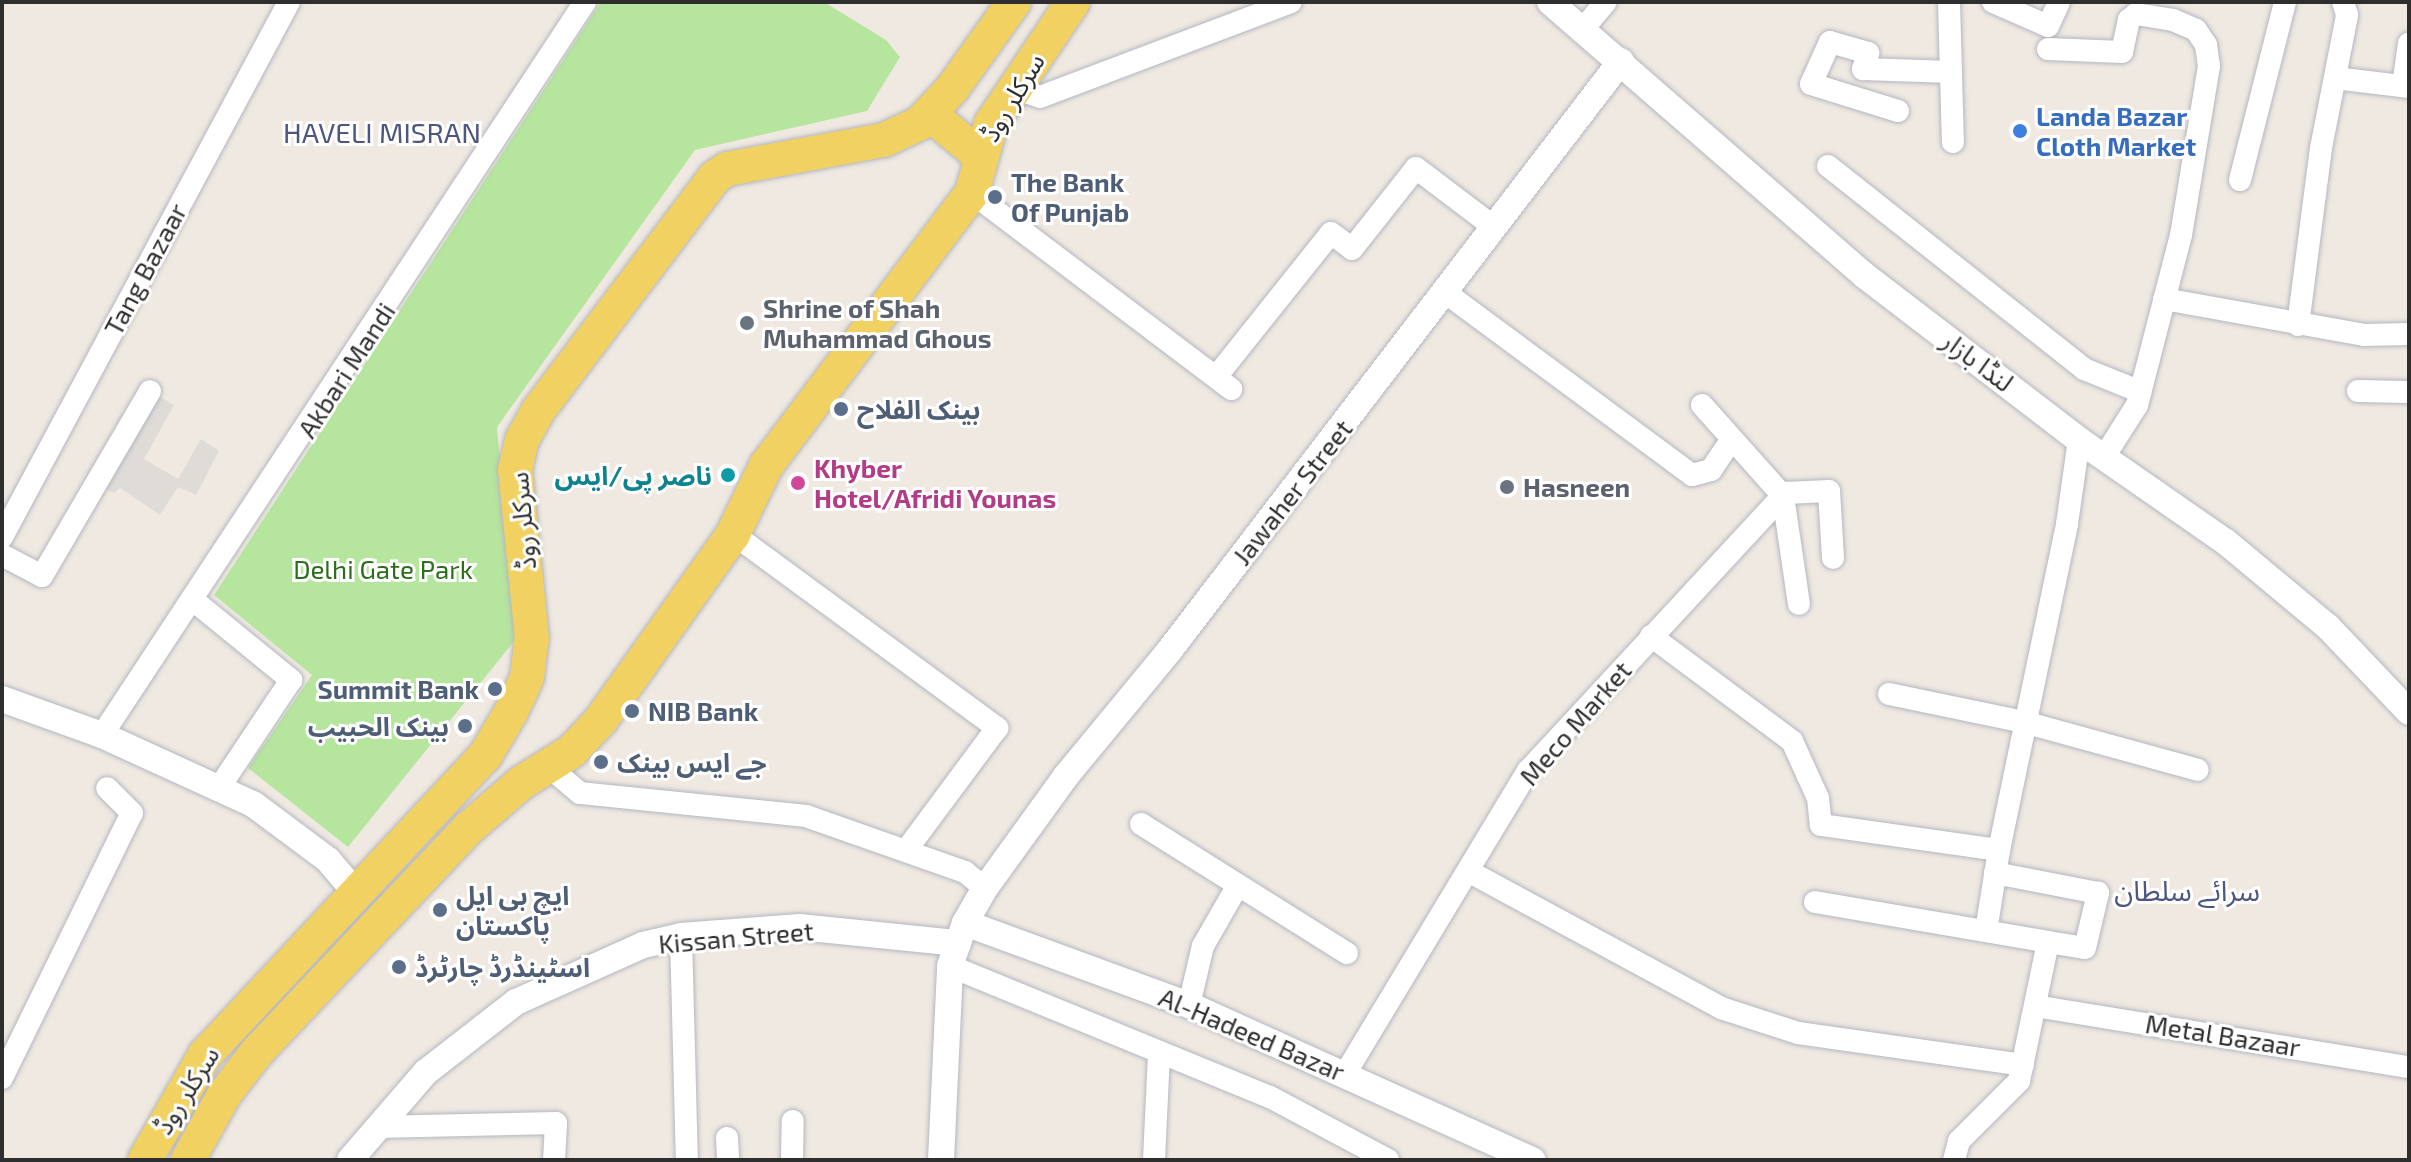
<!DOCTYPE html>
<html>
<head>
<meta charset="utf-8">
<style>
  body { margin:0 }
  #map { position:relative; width:2411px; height:1162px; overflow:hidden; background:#efe9e1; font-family:"Exo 2","Noto Sans Arabic",sans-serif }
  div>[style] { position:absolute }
  .green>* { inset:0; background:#b6e59e }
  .plaza>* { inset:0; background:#dfdcd8 }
  .roads { filter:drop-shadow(0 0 2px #b4b7c1) drop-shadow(0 0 2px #b4b7c1) }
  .minor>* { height:22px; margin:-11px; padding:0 11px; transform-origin:11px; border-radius:11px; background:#fff }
  .tertiary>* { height:26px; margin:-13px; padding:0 13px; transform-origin:13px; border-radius:13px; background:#fff }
  .primary>* { height:34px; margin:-17px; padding:0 17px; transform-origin:17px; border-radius:17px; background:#f2d163 }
  .dots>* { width:22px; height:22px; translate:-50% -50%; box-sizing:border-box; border:4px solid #fff; border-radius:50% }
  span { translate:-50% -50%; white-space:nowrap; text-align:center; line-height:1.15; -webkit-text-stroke:6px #fff; paint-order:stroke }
  .street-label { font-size:26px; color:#2e2e2e }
  .shop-label { font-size:26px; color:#366cbe; font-weight:700 }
  .left { translate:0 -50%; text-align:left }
  .service-label { font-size:26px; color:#4e5e75; font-weight:700 }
  .right { translate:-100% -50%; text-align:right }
  .worship-label { font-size:26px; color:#5b616d; font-weight:700 }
  .hotel-label { font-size:26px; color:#b23c85; font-weight:700 }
  .culture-label { font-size:26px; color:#0d838f; font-weight:700 }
  .park-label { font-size:26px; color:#2c6e1b }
  .neighbourhood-label { font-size:28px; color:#4d5680 }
  .frame { position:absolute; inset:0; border:4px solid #2e2e2e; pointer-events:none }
</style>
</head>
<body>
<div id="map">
  <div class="green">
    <div style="clip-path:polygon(601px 2px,824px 2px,886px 40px,900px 57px,867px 111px,695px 150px,497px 427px,515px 640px,348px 847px,248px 768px,312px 675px,214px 595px)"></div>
  </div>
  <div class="plaza">
    <div style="clip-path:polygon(150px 391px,174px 405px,144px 459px,178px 479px,201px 439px,219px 451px,196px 495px,178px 487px,160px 515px,120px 488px,114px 493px,96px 484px)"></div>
  </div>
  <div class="roads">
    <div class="minor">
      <div style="left:1949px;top:2px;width:140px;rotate:88.4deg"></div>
      <div style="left:1993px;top:2px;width:60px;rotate:23.6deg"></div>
      <div style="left:2048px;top:26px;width:26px;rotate:-65deg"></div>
      <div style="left:1583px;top:29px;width:35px;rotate:-50deg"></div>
      <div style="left:2048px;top:49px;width:74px;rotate:2.3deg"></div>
      <div style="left:2122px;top:52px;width:33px;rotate:-78deg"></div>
      <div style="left:2129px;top:20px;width:9px;rotate:-41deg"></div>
      <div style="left:2136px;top:14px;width:37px;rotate:9deg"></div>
      <div style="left:2173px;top:20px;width:25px;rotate:23deg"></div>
      <div style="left:2196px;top:30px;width:18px;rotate:56deg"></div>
      <div style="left:2206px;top:45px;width:21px;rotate:82deg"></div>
      <div style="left:2209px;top:66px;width:171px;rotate:99.4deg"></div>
      <div style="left:2181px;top:235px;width:176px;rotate:104.5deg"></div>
      <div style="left:2137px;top:405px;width:62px;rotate:122.4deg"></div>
      <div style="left:2335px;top:78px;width:75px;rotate:6.9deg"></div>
      <div style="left:2403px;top:86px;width:43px;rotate:-82.1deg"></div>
      <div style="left:1013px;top:88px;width:28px;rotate:18deg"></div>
      <div style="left:1040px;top:97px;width:268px;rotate:-20.7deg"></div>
      <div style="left:1898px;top:111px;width:91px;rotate:-162.8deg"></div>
      <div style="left:1811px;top:84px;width:46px;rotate:-65.7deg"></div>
      <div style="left:1830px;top:42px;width:40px;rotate:16deg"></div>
      <div style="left:1868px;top:53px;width:17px;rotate:107deg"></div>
      <div style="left:1863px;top:69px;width:88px;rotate:2deg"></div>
      <div style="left:1828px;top:166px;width:327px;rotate:38.4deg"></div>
      <div style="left:2084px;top:369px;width:61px;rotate:22deg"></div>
      <div style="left:2240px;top:180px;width:184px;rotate:-75.8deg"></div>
      <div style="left:972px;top:193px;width:325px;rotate:37.1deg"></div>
      <div style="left:1446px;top:293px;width:306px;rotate:36.5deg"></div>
      <div style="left:1692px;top:475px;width:20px;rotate:-15deg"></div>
      <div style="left:1711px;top:470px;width:37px;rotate:-56deg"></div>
      <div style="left:2164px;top:299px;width:203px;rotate:10.2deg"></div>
      <div style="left:2364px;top:335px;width:45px;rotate:-1.3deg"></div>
      <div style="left:2298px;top:325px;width:178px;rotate:-82.6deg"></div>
      <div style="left:2321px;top:148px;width:136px;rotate:-78.9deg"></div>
      <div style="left:2347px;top:15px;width:14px;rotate:-107deg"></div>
      <div style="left:1216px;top:377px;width:184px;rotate:-51.4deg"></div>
      <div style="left:1331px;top:233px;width:26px;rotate:37deg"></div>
      <div style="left:1352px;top:249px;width:103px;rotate:-51.7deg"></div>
      <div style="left:1416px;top:168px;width:99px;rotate:37.2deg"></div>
      <div style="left:2358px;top:391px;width:51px;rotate:1.1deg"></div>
      <div style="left:1702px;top:405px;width:122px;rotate:48.3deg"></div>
      <div style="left:1783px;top:496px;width:109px;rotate:81.6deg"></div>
      <div style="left:733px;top:534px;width:328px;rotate:36.3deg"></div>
      <div style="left:997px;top:728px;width:151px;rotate:126.6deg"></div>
      <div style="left:2px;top:537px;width:607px;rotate:-61.79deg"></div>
      <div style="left:2px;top:555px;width:45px;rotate:27.7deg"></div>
      <div style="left:42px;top:576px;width:214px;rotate:-59.7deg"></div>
      <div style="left:193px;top:600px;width:127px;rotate:39.2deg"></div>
      <div style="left:291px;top:680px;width:130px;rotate:123.7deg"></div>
      <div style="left:1651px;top:636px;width:176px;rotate:36.7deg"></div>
      <div style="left:1792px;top:741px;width:63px;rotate:65.5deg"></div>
      <div style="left:1818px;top:798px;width:27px;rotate:84deg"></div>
      <div style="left:1821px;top:825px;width:180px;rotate:8deg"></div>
      <div style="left:1999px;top:850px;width:82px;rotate:99.1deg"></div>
      <div style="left:1889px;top:694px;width:138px;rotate:11.7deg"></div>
      <div style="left:2024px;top:722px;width:180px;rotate:15.4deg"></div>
      <div style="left:102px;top:735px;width:878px;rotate:-56.62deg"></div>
      <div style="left:549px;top:767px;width:40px;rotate:40deg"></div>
      <div style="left:580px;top:793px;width:227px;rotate:5.8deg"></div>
      <div style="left:806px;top:816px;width:169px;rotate:19.4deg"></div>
      <div style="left:965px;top:872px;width:26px;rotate:39deg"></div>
      <div style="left:1141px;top:824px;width:243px;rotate:32.1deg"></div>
      <div style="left:1999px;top:850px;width:333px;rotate:-78.2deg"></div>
      <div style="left:2067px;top:524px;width:85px;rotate:-81.9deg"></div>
      <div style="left:1468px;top:871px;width:288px;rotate:28.4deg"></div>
      <div style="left:1721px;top:1008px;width:81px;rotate:18deg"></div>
      <div style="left:1798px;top:1033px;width:227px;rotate:8.1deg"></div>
      <div style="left:1815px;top:902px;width:236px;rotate:9.7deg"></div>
      <div style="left:681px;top:936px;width:224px;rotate:88.5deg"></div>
      <div style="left:950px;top:966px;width:346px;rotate:22.3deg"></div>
      <div style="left:1270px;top:1097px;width:134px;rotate:28.1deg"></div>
      <div style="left:1189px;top:1005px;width:61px;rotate:-76.7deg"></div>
      <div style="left:1203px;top:946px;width:70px;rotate:-60.2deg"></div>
      <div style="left:2035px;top:1006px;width:379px;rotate:9.3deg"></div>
      <div style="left:1345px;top:1074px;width:354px;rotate:-58.9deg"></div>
      <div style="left:1528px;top:771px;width:379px;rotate:-47.2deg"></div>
      <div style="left:1785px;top:493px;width:44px;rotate:-2.6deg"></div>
      <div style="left:1829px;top:491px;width:67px;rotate:86.6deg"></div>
      <div style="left:2px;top:1078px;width:295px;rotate:-63.9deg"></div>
      <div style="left:132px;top:813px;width:35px;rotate:-135deg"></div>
      <div style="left:376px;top:1127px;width:180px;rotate:-1.3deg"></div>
      <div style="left:556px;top:1123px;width:37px;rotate:93deg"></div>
      <div style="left:727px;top:1138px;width:22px;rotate:87deg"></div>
      <div style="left:792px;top:1160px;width:39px;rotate:-89deg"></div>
      <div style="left:1154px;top:1160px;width:108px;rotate:-87.3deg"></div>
      <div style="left:1954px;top:1160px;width:20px;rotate:-75deg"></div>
      <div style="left:1959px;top:1141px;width:85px;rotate:-45deg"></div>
      <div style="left:2019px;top:1081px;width:142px;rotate:-78.2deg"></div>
      <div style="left:2048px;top:942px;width:37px;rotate:9deg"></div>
      <div style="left:2085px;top:948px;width:57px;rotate:-76.7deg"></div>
      <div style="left:2098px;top:893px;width:105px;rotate:-169deg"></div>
    </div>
    <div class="tertiary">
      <div style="left:1550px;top:2px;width:416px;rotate:41deg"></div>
      <div style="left:1864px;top:275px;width:271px;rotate:37.5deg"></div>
      <div style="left:2079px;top:440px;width:179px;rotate:34.8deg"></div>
      <div style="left:2226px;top:542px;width:133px;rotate:39.8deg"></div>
      <div style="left:2328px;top:627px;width:117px;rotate:46.4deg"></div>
      <div style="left:2px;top:699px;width:106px;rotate:19.8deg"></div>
      <div style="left:102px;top:735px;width:166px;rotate:24.6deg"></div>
      <div style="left:253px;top:804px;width:94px;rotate:36.7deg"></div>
      <div style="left:328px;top:860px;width:45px;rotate:49.5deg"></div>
      <div style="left:965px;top:923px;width:239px;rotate:20.1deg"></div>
      <div style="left:1189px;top:1005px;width:377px;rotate:24.3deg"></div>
      <div style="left:350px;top:1160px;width:116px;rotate:-49.2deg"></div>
      <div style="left:426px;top:1072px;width:114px;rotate:-37.9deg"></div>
      <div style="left:516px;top:1002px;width:139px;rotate:-24.2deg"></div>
      <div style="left:643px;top:945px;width:39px;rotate:-13deg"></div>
      <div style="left:681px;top:936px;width:119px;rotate:-4.3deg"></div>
      <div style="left:800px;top:927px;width:159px;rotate:5.8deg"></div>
      <div style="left:941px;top:1160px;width:194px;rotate:-87.3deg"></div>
      <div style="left:950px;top:966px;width:46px;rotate:-70.8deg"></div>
      <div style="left:965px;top:923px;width:40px;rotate:-60.3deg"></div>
      <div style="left:985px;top:888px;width:138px;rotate:-54.1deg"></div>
      <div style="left:1066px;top:776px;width:162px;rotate:-50.5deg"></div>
      <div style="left:1169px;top:651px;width:743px;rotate:-52.54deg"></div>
    </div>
    <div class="primary">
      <div style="left:931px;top:115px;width:62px;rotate:39.8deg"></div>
      <div style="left:145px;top:1160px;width:121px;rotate:-60.3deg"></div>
      <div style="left:205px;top:1055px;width:410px;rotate:-46.9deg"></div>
      <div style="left:485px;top:756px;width:51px;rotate:-59.4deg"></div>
      <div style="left:511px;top:712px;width:38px;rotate:-65deg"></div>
      <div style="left:527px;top:677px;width:38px;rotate:-83deg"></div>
      <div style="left:532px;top:639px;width:170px;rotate:-95.7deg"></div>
      <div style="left:515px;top:470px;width:31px;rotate:-77deg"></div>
      <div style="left:522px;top:440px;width:33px;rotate:-61deg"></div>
      <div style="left:538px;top:411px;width:293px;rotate:-52.9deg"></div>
      <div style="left:715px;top:177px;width:14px;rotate:-34deg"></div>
      <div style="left:727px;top:169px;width:160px;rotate:-10.5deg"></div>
      <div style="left:884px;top:140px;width:38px;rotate:-25deg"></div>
      <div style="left:919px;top:124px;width:48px;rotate:-46.7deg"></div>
      <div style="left:952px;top:89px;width:107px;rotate:-54.5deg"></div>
      <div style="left:188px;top:1160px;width:74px;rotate:-61deg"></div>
      <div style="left:224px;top:1095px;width:54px;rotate:-52.5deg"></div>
      <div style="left:257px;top:1052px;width:308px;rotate:-46.6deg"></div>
      <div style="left:469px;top:828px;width:69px;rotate:-40.9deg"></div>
      <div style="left:521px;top:783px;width:60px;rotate:-32.1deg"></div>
      <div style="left:572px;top:751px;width:42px;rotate:-46.9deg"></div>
      <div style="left:601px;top:720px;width:228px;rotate:-54.6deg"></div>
      <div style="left:733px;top:534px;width:76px;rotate:-64.1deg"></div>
      <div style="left:766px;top:466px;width:342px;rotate:-53deg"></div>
      <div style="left:972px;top:193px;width:72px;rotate:-74.6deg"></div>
      <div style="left:991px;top:124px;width:147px;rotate:-56.1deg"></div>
    </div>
  </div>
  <div class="dots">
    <div style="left:2020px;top:131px;background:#3f7fe0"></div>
    <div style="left:995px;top:197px;background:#5c6f8a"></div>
    <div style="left:747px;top:323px;background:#6b7280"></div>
    <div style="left:841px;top:409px;background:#5c6f8a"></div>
    <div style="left:728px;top:475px;background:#0f9aa8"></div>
    <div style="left:798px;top:483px;background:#d1479c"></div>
    <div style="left:1507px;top:487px;background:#6b7280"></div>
    <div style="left:495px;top:689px;background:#5c6f8a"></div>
    <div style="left:632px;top:711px;background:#5c6f8a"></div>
    <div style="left:465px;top:726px;background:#5c6f8a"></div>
    <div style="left:601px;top:762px;background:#5c6f8a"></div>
    <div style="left:440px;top:910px;background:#5c6f8a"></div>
    <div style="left:399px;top:967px;background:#5c6f8a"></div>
  </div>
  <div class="street-label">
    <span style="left:1012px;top:97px;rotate:-59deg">سرکلر روڈ</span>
    <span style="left:145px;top:269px;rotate:-62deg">Tang Bazaar</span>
    <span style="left:1978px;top:361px;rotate:37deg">لنڈا بازار</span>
    <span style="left:346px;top:370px;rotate:-57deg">Akbari Mandi</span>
    <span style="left:1292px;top:492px;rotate:-52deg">Jawaher Street</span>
    <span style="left:522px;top:521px;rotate:-95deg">سرکلر روڈ</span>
    <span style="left:1575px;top:723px;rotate:-49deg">Meco Market</span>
    <span style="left:736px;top:937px;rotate:-5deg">Kissan Street</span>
    <span style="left:1252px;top:1034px;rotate:23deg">Al-Hadeed Bazar</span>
    <span style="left:2223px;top:1035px;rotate:9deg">Metal Bazaar</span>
    <span style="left:186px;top:1090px;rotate:-58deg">سرکلر روڈ</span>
  </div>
  <div class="shop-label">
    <span class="left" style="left:2036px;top:131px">Landa Bazar<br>Cloth Market</span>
  </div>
  <div class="service-label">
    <span class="left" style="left:1011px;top:197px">The Bank<br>Of Punjab</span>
    <span class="left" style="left:857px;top:409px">بینک الفلاح</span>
    <span class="right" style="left:479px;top:689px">Summit Bank</span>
    <span class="left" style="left:648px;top:711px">NIB Bank</span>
    <span class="right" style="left:449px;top:726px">بينک الحبيب</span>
    <span class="left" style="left:617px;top:762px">جے ایس بینک</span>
    <span class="left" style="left:456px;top:910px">ایچ بی ایل<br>پاکستان</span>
    <span class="left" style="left:415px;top:967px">اسٹینڈرڈ چارٹرڈ</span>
  </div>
  <div class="worship-label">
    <span class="left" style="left:763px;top:323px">Shrine of Shah<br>Muhammad Ghous</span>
    <span class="left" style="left:1523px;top:487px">Hasneen</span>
  </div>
  <div class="hotel-label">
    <span class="left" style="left:814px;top:483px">Khyber<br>Hotel/Afridi Younas</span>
  </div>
  <div class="culture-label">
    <span class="right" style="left:712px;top:475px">ناصر پی/ایس</span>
  </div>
  <div class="park-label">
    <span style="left:383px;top:569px">Delhi Gate Park</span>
  </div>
  <div class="neighbourhood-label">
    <span style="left:382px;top:132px">HAVELI MISRAN</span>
    <span style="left:2187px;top:890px">سرائے سلطان</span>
  </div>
  <div class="frame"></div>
</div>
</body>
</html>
